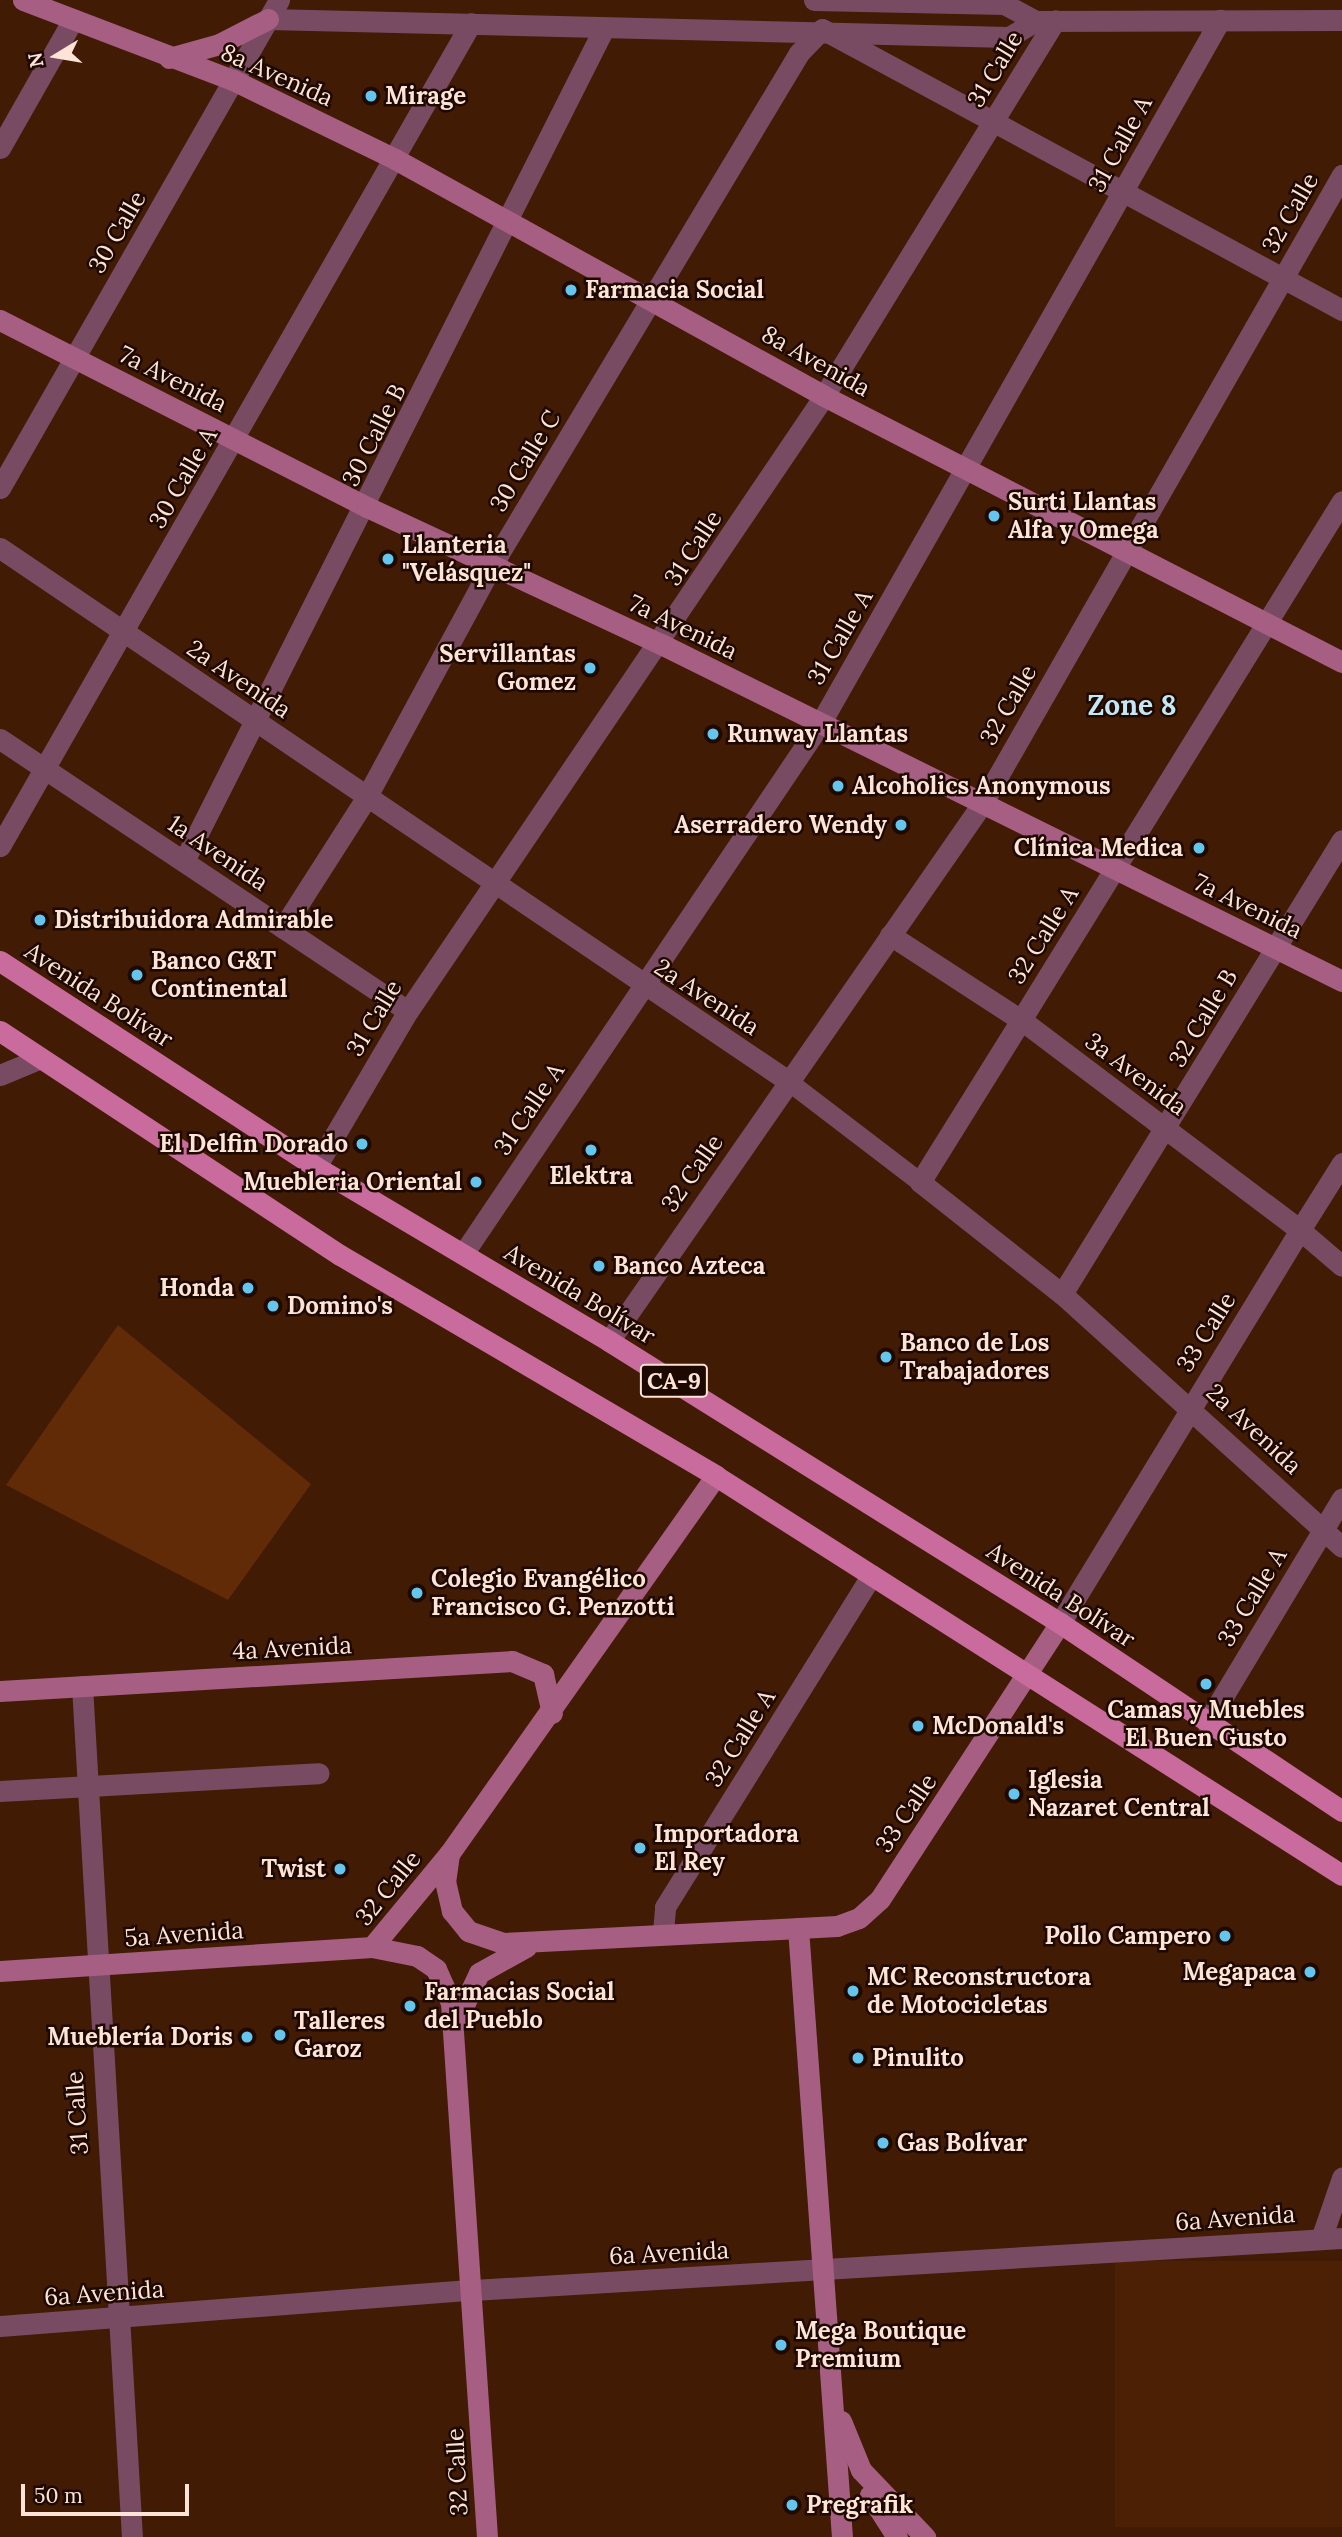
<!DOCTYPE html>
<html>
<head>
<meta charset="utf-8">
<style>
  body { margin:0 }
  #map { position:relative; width:1342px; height:2537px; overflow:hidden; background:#411b04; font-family:Lora,serif }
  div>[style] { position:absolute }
  .built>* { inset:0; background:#4c2005; transform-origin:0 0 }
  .green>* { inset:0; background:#622b07 }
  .pedestrian>* { height:19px; margin:-9.5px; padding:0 9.5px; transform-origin:9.5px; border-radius:9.5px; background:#794b62 }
  .minor>* { height:21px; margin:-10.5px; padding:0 10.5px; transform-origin:10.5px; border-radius:10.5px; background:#794b62 }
  .tertiary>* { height:21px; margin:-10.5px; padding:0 10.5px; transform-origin:10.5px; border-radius:10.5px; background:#794b62 }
  .secondary>* { height:21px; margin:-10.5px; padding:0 10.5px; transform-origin:10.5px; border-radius:10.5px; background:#a65e83 }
  .primary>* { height:21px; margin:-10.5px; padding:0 10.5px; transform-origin:10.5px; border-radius:10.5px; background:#c96c9d }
  .dots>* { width:19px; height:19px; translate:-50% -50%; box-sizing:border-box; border:4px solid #1e0901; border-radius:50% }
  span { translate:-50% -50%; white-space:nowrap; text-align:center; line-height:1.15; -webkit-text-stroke:5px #1e0901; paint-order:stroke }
  .shield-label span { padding:2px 5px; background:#1e0901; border:2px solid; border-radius:5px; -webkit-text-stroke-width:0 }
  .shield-label { font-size:23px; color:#fee4d7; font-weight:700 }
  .street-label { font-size:24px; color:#fee4d7 }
  .poi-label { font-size:24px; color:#fee4d7; font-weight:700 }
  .left { translate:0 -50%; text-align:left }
  .right { translate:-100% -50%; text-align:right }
  .quarter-label { font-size:28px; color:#c5e6f5; font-weight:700 }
  .north { position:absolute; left:21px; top:21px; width:70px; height:70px; -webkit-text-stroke:5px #1e0901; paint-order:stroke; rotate:259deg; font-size:19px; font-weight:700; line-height:28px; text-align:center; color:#fee4d7 }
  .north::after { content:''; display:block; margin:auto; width:24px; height:32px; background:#fee4d7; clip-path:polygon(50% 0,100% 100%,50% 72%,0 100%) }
  .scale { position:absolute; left:21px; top:2484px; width:168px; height:32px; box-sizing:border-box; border:4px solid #fee4d7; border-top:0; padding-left:9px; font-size:21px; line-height:24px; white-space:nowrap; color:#fee4d7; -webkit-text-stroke:5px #1e0901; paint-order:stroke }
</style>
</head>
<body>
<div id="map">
  <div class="built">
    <div style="left:1342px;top:2261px;width:266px;height:227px;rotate:90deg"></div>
  </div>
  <div class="green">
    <div style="clip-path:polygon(118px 1325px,311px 1484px,228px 1600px,6px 1485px)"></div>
  </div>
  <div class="pedestrian">
    <div style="left:788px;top:1081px;width:166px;rotate:37.4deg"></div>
  </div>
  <div class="minor">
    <div style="left:814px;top:0;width:190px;rotate:1.2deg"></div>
    <div style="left:1004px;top:4px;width:36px;rotate:28deg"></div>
    <div style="left:1036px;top:21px;width:306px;rotate:-0.2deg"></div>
    <div style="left:268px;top:19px;width:741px;rotate:1.39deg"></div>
    <div style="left:1009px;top:37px;width:31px;rotate:-31deg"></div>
    <div style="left:0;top:148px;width:144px;rotate:-60.4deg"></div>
    <div style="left:0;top:488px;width:562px;rotate:-60.24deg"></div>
    <div style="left:0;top:548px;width:951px;rotate:34.07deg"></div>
    <div style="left:0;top:739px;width:490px;rotate:33.7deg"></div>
    <div style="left:0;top:846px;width:948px;rotate:-60.22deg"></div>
    <div style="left:184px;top:861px;width:933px;rotate:-63.24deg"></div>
    <div style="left:283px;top:928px;width:154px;rotate:-57.4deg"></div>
    <div style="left:366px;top:798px;width:265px;rotate:-61.6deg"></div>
    <div style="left:492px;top:565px;width:597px;rotate:-59.05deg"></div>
    <div style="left:799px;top:53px;width:33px;rotate:-46deg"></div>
    <div style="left:822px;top:29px;width:591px;rotate:28.39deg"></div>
    <div style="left:890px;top:935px;width:156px;rotate:33deg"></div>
    <div style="left:1021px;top:1020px;width:191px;rotate:121.9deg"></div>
    <div style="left:920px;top:1182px;width:181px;rotate:38.3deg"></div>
    <div style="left:1062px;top:1294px;width:377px;rotate:42.1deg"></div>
    <div style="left:0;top:1075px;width:44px;rotate:-22.5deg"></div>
    <div style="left:1342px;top:1163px;width:79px;rotate:122.1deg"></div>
    <div style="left:1300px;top:1230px;width:55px;rotate:40.6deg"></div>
    <div style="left:316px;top:1167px;width:181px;rotate:-59.5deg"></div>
    <div style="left:408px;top:1011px;width:742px;rotate:-55.92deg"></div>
    <div style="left:824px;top:396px;width:441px;rotate:-58.4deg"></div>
    <div style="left:463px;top:1254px;width:639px;rotate:-56.04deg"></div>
    <div style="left:820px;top:724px;width:810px;rotate:-60.4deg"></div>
    <div style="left:1062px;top:1294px;width:533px;rotate:-58.34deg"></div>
    <div style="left:609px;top:1341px;width:654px;rotate:-55.22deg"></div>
    <div style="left:982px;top:804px;width:725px;rotate:-60.22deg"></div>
    <div style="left:82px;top:1686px;width:852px;rotate:86.64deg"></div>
    <div style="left:0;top:1791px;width:319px;rotate:-3.2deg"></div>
    <div style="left:663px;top:1932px;width:25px;rotate:-85deg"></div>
    <div style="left:665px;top:1907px;width:391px;rotate:-58.1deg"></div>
    <div style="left:1321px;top:2239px;width:65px;rotate:-71deg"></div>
    <div style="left:0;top:2326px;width:474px;rotate:-4.4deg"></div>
  </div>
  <div class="tertiary">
    <div style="left:1060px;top:1623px;width:460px;rotate:-58.6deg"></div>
    <div style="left:1300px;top:1230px;width:349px;rotate:-143deg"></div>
    <div style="left:1021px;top:1020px;width:610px;rotate:-58.26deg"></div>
    <div style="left:1207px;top:1723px;width:262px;rotate:-59deg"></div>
    <div style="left:473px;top:2290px;width:871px;rotate:-3.42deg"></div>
  </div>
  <div class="secondary">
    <div style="left:23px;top:0;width:225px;rotate:20.9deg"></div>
    <div style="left:233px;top:80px;width:180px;rotate:26deg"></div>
    <div style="left:395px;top:159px;width:490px;rotate:28.9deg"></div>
    <div style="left:824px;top:396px;width:582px;rotate:27.18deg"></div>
    <div style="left:169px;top:58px;width:52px;rotate:-15.6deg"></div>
    <div style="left:219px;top:44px;width:55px;rotate:-27deg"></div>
    <div style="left:0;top:320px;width:412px;rotate:27deg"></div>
    <div style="left:367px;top:507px;width:324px;rotate:25deg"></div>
    <div style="left:661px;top:644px;width:760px;rotate:26.33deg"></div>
    <div style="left:0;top:1691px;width:513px;rotate:-3.35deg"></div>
    <div style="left:512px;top:1661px;width:34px;rotate:23deg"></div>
    <div style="left:543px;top:1674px;width:40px;rotate:77deg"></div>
    <div style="left:449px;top:1854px;width:27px;rotate:98deg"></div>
    <div style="left:445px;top:1881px;width:31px;rotate:77deg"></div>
    <div style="left:452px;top:1911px;width:26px;rotate:51deg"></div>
    <div style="left:468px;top:1931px;width:37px;rotate:19deg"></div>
    <div style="left:503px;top:1943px;width:334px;rotate:-2.9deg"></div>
    <div style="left:837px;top:1926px;width:23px;rotate:-20deg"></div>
    <div style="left:859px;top:1918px;width:28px;rotate:-42deg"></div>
    <div style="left:880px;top:1899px;width:330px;rotate:-56.9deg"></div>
    <div style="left:798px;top:1928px;width:611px;rotate:85.87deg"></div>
    <div style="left:372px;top:1947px;width:121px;rotate:-50.4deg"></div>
    <div style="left:449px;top:1854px;width:463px;rotate:-54.8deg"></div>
    <div style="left:0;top:1971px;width:373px;rotate:-3.7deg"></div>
    <div style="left:372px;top:1947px;width:46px;rotate:11.3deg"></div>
    <div style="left:417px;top:1956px;width:23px;rotate:34deg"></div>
    <div style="left:436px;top:1969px;width:36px;rotate:66deg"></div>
    <div style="left:451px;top:2002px;width:536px;rotate:86.15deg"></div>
    <div style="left:456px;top:2022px;width:54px;rotate:-64.9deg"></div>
    <div style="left:479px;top:1973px;width:54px;rotate:-29deg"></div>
    <div style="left:841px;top:2421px;width:53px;rotate:67.8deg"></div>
    <div style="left:861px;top:2470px;width:93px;rotate:46.3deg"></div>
    <div style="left:870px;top:2495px;width:50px;rotate:57.3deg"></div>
  </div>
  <div class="primary">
    <div style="left:0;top:961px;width:377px;rotate:33.1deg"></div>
    <div style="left:316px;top:1167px;width:341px;rotate:30.7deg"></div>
    <div style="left:609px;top:1341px;width:532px;rotate:32.02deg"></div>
    <div style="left:1060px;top:1623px;width:339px;rotate:33.7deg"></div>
    <div style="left:0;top:1031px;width:407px;rotate:33.4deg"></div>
    <div style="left:340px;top:1255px;width:436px;rotate:30.4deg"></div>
    <div style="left:716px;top:1476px;width:742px;rotate:32.51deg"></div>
  </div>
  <div class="dots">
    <div style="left:371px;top:96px;background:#64c5ee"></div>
    <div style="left:571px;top:290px;background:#64c5ee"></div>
    <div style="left:994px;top:516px;background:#64c5ee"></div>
    <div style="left:388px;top:559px;background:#64c5ee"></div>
    <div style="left:590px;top:668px;background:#64c5ee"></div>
    <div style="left:713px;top:734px;background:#64c5ee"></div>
    <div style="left:838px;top:786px;background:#64c5ee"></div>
    <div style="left:901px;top:825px;background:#64c5ee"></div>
    <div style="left:1199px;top:848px;background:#64c5ee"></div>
    <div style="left:40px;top:920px;background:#64c5ee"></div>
    <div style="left:137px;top:975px;background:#64c5ee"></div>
    <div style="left:362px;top:1144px;background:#64c5ee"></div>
    <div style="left:591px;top:1150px;background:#64c5ee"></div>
    <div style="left:476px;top:1182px;background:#64c5ee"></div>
    <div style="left:599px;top:1266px;background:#64c5ee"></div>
    <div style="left:248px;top:1288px;background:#64c5ee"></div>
    <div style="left:273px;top:1306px;background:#64c5ee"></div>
    <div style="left:886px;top:1357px;background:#64c5ee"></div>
    <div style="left:417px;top:1593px;background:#64c5ee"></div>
    <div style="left:1206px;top:1684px;background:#64c5ee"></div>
    <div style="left:918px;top:1726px;background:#64c5ee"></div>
    <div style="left:1014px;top:1794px;background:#64c5ee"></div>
    <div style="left:640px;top:1848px;background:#64c5ee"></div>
    <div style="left:340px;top:1869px;background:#64c5ee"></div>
    <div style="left:1225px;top:1936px;background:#64c5ee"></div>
    <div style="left:1310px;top:1972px;background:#64c5ee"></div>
    <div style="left:853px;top:1991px;background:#64c5ee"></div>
    <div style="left:410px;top:2006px;background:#64c5ee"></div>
    <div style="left:280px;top:2035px;background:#64c5ee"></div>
    <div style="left:247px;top:2037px;background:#64c5ee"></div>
    <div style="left:858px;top:2058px;background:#64c5ee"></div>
    <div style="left:883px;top:2143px;background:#64c5ee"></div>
    <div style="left:781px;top:2345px;background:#64c5ee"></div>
    <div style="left:792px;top:2505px;background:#64c5ee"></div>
  </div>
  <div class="shield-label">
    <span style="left:674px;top:1381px">CA-9</span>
  </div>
  <div class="street-label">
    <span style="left:995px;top:69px;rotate:-59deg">31 Calle</span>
    <span style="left:277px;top:75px;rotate:24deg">8a Avenida</span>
    <span style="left:1120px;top:144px;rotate:-61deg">31 Calle A</span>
    <span style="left:1290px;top:213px;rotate:-60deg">32 Calle</span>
    <span style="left:117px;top:232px;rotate:-60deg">30 Calle</span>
    <span style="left:816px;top:361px;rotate:29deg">8a Avenida</span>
    <span style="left:173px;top:379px;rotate:27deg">7a Avenida</span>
    <span style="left:374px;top:435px;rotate:-63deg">30 Calle B</span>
    <span style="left:525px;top:461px;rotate:-59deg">30 Calle C</span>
    <span style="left:183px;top:478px;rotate:-60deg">30 Calle A</span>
    <span style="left:693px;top:548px;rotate:-57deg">31 Calle</span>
    <span style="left:683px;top:627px;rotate:26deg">7a Avenida</span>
    <span style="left:840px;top:637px;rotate:-60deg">31 Calle A</span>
    <span style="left:239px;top:679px;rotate:34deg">2a Avenida</span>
    <span style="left:1008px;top:705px;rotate:-60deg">32 Calle</span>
    <span style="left:218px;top:853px;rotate:34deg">1a Avenida</span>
    <span style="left:1248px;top:906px;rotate:26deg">7a Avenida</span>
    <span style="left:1043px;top:935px;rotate:-58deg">32 Calle A</span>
    <span style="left:99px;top:995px;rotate:33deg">Avenida Bolívar</span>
    <span style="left:707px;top:997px;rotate:33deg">2a Avenida</span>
    <span style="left:374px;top:1018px;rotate:-59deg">31 Calle</span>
    <span style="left:1203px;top:1018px;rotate:-59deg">32 Calle B</span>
    <span style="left:1136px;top:1074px;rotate:37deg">3a Avenida</span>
    <span style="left:529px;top:1109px;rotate:-56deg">31 Calle A</span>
    <span style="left:692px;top:1173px;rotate:-55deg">32 Calle</span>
    <span style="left:580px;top:1294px;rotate:31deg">Avenida Bolívar</span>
    <span style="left:1206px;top:1332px;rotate:-58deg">33 Calle</span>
    <span style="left:1254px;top:1429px;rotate:43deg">2a Avenida</span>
    <span style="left:1061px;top:1595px;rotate:33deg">Avenida Bolívar</span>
    <span style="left:1252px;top:1597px;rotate:-59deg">33 Calle A</span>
    <span style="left:292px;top:1648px;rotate:-3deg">4a Avenida</span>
    <span style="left:740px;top:1738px;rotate:-58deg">32 Calle A</span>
    <span style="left:906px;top:1813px;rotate:-56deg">33 Calle</span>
    <span style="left:388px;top:1888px;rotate:-51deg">32 Calle</span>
    <span style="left:184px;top:1934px;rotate:-4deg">5a Avenida</span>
    <span style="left:77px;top:2113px;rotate:-94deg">31 Calle</span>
    <span style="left:1235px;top:2218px;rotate:-4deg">6a Avenida</span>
    <span style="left:669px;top:2253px;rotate:-3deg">6a Avenida</span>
    <span style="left:104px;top:2293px;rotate:-4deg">6a Avenida</span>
    <span style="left:457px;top:2472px;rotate:-93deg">32 Calle</span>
  </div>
  <div class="poi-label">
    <span class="left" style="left:385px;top:96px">Mirage</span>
    <span class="left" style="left:585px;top:290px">Farmacia Social</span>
    <span class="left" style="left:1008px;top:516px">Surti Llantas<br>Alfa y Omega</span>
    <span class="left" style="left:402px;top:559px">Llanteria<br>"Velásquez"</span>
    <span class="right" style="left:576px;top:668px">Servillantas<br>Gomez</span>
    <span class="left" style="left:727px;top:734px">Runway Llantas</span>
    <span class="left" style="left:852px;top:786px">Alcoholics Anonymous</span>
    <span class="right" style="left:887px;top:825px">Aserradero Wendy</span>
    <span class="right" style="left:1183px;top:848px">Clínica Medica</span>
    <span class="left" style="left:54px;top:920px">Distribuidora Admirable</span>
    <span class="left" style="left:151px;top:975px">Banco G&amp;T<br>Continental</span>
    <span class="right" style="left:348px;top:1144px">El Delfin Dorado</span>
    <span style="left:591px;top:1176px">Elektra</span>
    <span class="right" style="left:462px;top:1182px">Muebleria Oriental</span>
    <span class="left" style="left:613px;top:1266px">Banco Azteca</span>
    <span class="right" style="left:234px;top:1288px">Honda</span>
    <span class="left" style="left:287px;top:1306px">Domino's</span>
    <span class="left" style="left:900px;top:1357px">Banco de Los<br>Trabajadores</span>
    <span class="left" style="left:431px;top:1593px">Colegio Evangélico<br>Francisco G. Penzotti</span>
    <span style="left:1206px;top:1724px">Camas y Muebles<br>El Buen Gusto</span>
    <span class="left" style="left:932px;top:1726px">McDonald's</span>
    <span class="left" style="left:1028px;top:1794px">Iglesia<br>Nazaret Central</span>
    <span class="left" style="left:654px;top:1848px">Importadora<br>El Rey</span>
    <span class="right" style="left:326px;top:1869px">Twist</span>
    <span class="right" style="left:1211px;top:1936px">Pollo Campero</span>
    <span class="right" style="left:1296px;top:1972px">Megapaca</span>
    <span class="left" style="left:867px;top:1991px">MC Reconstructora<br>de Motocicletas</span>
    <span class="left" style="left:424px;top:2006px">Farmacias Social<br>del Pueblo</span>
    <span class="left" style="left:294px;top:2035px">Talleres<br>Garoz</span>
    <span class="right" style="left:233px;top:2037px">Mueblería Doris</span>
    <span class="left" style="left:872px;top:2058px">Pinulito</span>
    <span class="left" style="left:897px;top:2143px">Gas Bolívar</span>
    <span class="left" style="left:795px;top:2345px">Mega Boutique<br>Premium</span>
    <span class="left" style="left:806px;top:2505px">Pregrafik</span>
  </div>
  <div class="quarter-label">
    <span style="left:1132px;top:705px">Zone 8</span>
  </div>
  <div class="north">N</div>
  <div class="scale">50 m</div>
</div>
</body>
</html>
